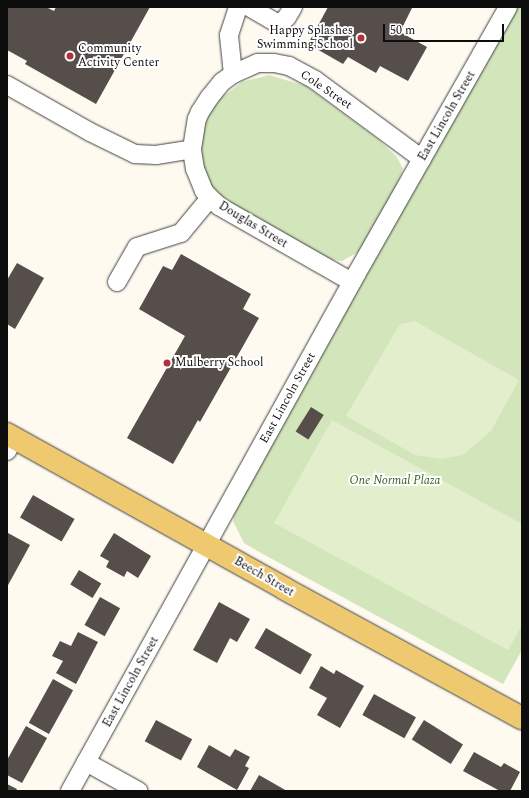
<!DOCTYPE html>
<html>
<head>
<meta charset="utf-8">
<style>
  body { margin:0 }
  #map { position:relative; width:529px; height:798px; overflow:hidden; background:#fefaef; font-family:Spectral,serif }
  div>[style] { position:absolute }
  .green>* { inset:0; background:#d3e6bb }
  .pitch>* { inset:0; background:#e3eecc }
  .building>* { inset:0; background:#554e4b; transform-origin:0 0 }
  .roads { filter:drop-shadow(0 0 1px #404040) drop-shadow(0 0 1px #404040) }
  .minor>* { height:18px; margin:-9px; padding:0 9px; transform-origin:9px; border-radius:9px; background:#fff }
  .major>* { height:22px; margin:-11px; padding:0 11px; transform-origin:11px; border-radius:11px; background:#eec96f }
  .dots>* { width:11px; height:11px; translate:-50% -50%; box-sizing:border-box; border:2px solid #fff; border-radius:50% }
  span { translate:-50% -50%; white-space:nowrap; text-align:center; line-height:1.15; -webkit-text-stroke:4px #fff; paint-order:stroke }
  .poi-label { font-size:12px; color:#0d0d0d }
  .right { translate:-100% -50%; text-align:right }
  .left { translate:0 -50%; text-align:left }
  .street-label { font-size:12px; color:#0d0d0d }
  .park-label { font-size:12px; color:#326023; font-style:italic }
  .frame { position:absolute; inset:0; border:8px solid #0d0d0d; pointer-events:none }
  .scale { position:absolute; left:383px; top:24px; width:121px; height:18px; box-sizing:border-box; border:2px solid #0d0d0d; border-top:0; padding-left:5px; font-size:12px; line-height:14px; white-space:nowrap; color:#0d0d0d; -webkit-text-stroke:3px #fff; paint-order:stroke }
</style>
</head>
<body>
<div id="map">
  <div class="green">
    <div style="clip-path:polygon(516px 7px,522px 7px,522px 650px,503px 684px,261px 553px,244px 543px,233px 521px,234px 508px)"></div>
    <div style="clip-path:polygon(269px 75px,306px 86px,379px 140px,397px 157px,403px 169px,397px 186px,380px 219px,358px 252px,342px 261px,327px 259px,216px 195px,199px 161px,205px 120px,221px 98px,242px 82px)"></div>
  </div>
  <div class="pitch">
    <div style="clip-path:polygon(415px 321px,519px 380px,491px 431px,463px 455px,441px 459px,415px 455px,346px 416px,400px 324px)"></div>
    <div style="clip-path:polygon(332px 420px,522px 524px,522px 625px,508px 650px,274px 523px)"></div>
  </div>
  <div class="building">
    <div style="clip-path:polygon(7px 7px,46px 7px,54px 11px,56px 7px,150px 7px,96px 104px,25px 64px,27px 61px,7px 50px)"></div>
    <div style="clip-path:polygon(328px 7px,412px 8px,400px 32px,427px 47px,408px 81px,380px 66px,376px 73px,348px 57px,343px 64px,308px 44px)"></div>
    <div style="clip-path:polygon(181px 254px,251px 294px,243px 309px,259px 318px,200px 422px,198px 420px,173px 464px,127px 438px,185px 336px,139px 309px,163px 266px,172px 270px)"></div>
    <div style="clip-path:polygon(17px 263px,44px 278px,15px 329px,7px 324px,7px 280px)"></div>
    <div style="left:311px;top:407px;width:15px;height:29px;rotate:32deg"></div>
    <div style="left:33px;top:495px;width:48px;height:26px;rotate:30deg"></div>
    <div style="clip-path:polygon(8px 533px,30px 545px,7px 587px,7px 536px)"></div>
    <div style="clip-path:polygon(114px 533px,151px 556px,138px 578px,127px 571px,124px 577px,106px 567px,109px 561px,100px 556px)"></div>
    <div style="left:79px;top:570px;width:26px;height:17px;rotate:31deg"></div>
    <div style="left:100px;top:597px;width:23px;height:32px;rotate:29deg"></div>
    <div style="clip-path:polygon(219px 602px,250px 619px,237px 642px,230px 638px,217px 663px,193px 650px)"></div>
    <div style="left:266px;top:628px;width:53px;height:23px;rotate:30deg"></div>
    <div style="clip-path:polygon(78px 632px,98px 642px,76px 684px,56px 673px,63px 661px,52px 656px,60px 641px,71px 646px)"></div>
    <div style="clip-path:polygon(321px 666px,334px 674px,336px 670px,364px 686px,340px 728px,317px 715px,327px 698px,309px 688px)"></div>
    <div style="left:53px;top:679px;width:23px;height:50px;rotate:29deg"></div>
    <div style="left:374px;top:694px;width:48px;height:24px;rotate:29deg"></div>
    <div style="left:156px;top:720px;width:41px;height:24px;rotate:28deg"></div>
    <div style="left:424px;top:720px;width:46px;height:23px;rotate:32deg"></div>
    <div style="clip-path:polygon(26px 726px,47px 738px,22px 783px,7px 775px,7px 760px)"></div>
    <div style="clip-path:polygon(209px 745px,230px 757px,235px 749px,250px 757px,245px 766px,249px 768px,237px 790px,197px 767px)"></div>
    <div style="clip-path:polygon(474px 752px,501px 767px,504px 763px,520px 772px,510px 791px,500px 791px,463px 771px)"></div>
    <div style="clip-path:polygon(259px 775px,287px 791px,250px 791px)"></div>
    <div style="clip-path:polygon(7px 784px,17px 789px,16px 791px,7px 791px)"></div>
  </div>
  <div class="roads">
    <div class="minor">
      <div style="left:249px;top:7px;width:30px;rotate:30deg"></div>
      <div style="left:275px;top:22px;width:7px"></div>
      <div style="left:282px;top:22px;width:7px;rotate:-45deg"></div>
      <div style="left:287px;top:17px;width:12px;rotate:-59deg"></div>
      <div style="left:233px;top:74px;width:39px;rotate:-96deg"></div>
      <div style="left:229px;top:35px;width:29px;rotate:-72deg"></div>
      <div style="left:7px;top:85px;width:95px;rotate:29.5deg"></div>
      <div style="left:90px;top:132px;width:50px;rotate:26.1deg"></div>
      <div style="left:135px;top:154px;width:21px;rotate:3deg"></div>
      <div style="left:156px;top:155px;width:36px;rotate:-9deg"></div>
      <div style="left:117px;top:282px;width:40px;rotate:-60.3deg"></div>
      <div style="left:137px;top:247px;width:46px;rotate:-17.7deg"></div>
      <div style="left:181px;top:233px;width:45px;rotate:-50.4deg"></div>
      <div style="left:352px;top:282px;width:153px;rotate:-150.3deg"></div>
      <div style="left:219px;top:206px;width:12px;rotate:-138deg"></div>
      <div style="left:210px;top:198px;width:9px;rotate:-131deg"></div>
      <div style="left:204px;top:191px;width:24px;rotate:-112deg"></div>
      <div style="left:195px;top:169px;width:20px;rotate:-99deg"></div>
      <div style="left:192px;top:149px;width:30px;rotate:-81deg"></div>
      <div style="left:197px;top:119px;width:8px;rotate:-67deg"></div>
      <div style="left:200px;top:112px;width:17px;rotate:-57deg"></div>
      <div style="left:209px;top:98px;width:21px;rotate:-51deg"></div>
      <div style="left:222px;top:82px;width:14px;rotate:-36deg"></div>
      <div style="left:233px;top:74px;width:27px;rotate:-24deg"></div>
      <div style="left:258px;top:63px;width:16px"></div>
      <div style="left:274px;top:63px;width:15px;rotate:11deg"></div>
      <div style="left:289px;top:66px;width:30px;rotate:28deg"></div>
      <div style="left:315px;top:80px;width:133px;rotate:36.4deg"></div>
      <div style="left:7px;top:451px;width:15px;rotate:-62deg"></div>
      <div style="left:86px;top:762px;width:60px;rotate:29.1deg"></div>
      <div style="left:70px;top:791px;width:592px;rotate:-61.01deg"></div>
      <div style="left:357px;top:273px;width:306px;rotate:-60.4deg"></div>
    </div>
    <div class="major">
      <div style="left:7px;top:434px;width:318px;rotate:29.1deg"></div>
      <div style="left:285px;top:589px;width:270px;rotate:28.6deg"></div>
    </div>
  </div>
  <div class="dots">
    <div style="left:361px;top:38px;background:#b3303c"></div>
    <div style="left:70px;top:56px;background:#b3303c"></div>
    <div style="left:167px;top:363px;background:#b3303c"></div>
  </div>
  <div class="poi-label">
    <span class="right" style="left:353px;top:38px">Happy Splashes<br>Swimming School</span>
    <span class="left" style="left:78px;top:56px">Community<br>Activity Center</span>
    <span class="left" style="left:175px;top:363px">Mulberry School</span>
  </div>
  <div class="street-label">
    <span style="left:326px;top:90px;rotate:34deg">Cole Street</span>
    <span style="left:447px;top:116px;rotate:-60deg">East Lincoln Street</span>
    <span style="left:253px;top:225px;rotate:31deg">Douglas Street</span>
    <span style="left:288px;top:398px;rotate:-61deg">East Lincoln Street</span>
    <span style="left:264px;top:577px;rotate:30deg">Beech Street</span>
    <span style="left:131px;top:682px;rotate:-61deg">East Lincoln Street</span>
  </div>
  <div class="park-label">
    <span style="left:395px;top:481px">One Normal Plaza</span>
  </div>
  <div class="frame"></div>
  <div class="scale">50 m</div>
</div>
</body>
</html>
